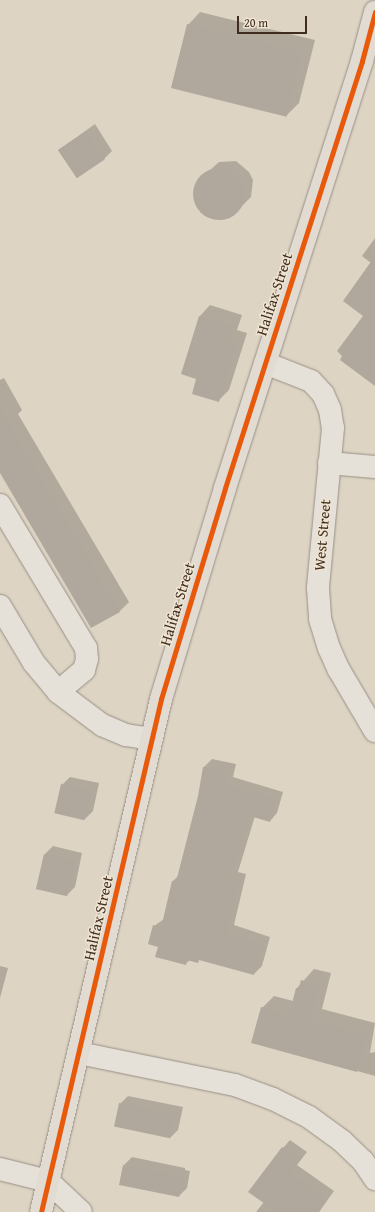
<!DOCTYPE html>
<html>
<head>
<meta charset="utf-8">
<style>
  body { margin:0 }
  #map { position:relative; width:375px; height:1212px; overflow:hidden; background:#ded4c4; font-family:"Gentium Book Plus",serif }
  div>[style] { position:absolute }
  .shadow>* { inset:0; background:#0003 }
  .building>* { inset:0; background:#b0a89d; transform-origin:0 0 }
  .round { border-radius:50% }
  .roads { filter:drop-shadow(0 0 1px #989085) drop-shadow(0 0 1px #989085) }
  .minor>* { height:22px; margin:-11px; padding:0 11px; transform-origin:11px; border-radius:11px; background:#e5e0d8 }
  .major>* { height:22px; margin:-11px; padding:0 11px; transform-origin:11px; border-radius:11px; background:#e1dbd2 }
  .cycleway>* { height:5px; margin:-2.5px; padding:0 2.5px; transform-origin:2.5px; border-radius:2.5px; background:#e8590c }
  span { translate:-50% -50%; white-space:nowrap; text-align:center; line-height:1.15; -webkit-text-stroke:3px #f0e4d2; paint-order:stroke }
  .street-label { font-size:15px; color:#3f2e20 }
  .scale { position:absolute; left:237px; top:16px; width:70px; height:18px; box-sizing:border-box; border:2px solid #3f2e20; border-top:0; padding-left:5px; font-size:12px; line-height:14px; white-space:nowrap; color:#3f2e20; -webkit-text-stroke:3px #f0e4d2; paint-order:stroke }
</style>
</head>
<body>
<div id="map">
  <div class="shadow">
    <div style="clip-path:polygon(200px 12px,315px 40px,299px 103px,286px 116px,188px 25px)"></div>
    <div style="clip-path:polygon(95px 124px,112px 151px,104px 159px,59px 150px)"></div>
    <div style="clip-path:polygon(236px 161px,249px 172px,253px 180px,251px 197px,230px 218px,222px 220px,207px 217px,196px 204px,194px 196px,198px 181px,219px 162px)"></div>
    <div style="clip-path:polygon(375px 238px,375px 298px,371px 263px,362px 256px)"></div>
    <div style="clip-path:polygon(210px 305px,242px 315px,237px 330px,247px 333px,229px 390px,218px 401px,197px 378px,182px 374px,200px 316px)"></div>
    <div style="clip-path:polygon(4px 378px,22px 410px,18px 414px,129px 602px,120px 611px,92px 627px,0 471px,0 380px)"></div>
    <div style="clip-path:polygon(212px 759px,236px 764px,233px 777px,283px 792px,277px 813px,270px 821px,255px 816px,238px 872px,246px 874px,234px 925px,270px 937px,262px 966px,254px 974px,200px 959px,197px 962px,190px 960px,185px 964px,159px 946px,154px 926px,164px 919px,173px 881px,179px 875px,199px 796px,204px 767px)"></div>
    <div style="clip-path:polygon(70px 777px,99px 783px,93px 811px,85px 819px,62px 785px)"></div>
    <div style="clip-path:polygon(53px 846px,82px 853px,75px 887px,67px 895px,37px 889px,45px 854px)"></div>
    <div style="clip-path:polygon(0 966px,8px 968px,0 998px)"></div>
    <div style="clip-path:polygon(314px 969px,331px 973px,322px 1009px,375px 1023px,370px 1053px,375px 1052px,375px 1076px,253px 1042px,262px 1008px,274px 996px,293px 1001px,297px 988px)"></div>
    <div style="clip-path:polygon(128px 1096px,183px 1107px,178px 1130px,170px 1138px,120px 1104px)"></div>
    <div style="clip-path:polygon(290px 1140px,307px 1152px,297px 1165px,334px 1191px,319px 1212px,256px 1212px,264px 1202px,283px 1148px)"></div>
    <div style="clip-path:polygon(132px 1157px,185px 1168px,185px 1170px,190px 1171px,187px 1188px,179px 1196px,124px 1165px)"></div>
  </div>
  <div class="building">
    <div style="left:187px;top:24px;width:119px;height:66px;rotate:14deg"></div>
    <div style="left:86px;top:131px;width:34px;height:34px;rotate:56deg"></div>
    <div class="round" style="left:193px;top:168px;width:52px;height:52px"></div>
    <div style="clip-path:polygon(375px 256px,375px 386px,340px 360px,342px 356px,337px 351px,363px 316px,343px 301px)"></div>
    <div style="clip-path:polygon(199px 316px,232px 326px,227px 341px,237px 344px,219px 402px,192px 394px,196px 379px,181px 374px)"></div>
    <div style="clip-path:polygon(0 408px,120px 612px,91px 628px,0 473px)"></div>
    <div style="clip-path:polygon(203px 767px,228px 772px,226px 785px,276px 799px,270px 822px,250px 816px,230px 880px,239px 882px,226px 933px,263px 945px,254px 975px,199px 960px,198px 963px,187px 960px,186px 965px,155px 957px,158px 947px,148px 944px,153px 925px,161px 928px,172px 881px,176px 882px,198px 796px)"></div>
    <div style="left:61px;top:784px;width:31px;height:30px;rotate:13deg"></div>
    <div style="left:44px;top:854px;width:32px;height:36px;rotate:13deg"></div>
    <div style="clip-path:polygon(301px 980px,319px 985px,311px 1021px,367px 1036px,357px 1072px,251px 1043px,261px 1007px,289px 1015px,296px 988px,299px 988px)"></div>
    <div style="left:119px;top:1103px;width:57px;height:24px;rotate:12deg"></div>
    <div style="clip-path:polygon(282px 1147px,300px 1160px,290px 1173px,327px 1200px,319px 1212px,277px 1212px,248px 1192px)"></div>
    <div style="clip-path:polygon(123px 1165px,178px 1175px,177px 1178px,183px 1179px,179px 1197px,119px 1185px)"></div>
  </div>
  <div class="roads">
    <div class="minor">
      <div style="left:265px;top:363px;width:49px;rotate:21.4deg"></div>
      <div style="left:311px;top:381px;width:18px;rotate:47deg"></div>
      <div style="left:323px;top:394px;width:17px;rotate:66deg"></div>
      <div style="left:330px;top:410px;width:18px;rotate:81deg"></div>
      <div style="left:333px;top:428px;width:161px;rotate:95.4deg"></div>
      <div style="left:318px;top:588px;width:31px;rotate:86deg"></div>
      <div style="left:320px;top:619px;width:30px;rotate:73deg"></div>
      <div style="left:329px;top:648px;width:24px;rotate:66deg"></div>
      <div style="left:339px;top:670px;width:71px;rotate:59.5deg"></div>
      <div style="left:329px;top:463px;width:46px;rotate:5deg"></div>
      <div style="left:0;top:505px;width:167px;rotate:59deg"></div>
      <div style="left:86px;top:648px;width:11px;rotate:85deg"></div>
      <div style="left:87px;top:659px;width:11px;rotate:105deg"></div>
      <div style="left:84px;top:670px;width:34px;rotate:140deg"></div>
      <div style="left:0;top:606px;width:66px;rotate:59.2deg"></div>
      <div style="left:34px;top:663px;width:38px;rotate:50deg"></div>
      <div style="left:58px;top:692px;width:55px;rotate:36.9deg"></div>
      <div style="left:102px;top:725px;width:26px;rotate:23deg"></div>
      <div style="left:126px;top:735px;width:26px;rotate:9deg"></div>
      <div style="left:79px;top:1053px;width:159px;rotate:11.6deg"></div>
      <div style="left:235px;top:1085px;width:40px;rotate:20.2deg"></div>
      <div style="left:273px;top:1099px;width:40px;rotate:26.6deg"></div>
      <div style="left:309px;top:1117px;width:41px;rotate:36deg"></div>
      <div style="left:342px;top:1141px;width:29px;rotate:44deg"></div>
      <div style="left:363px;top:1161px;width:22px;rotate:56deg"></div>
      <div style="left:0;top:1169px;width:49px;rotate:14deg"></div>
      <div style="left:48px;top:1181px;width:45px;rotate:43.2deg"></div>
    </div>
    <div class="major">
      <div style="left:41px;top:1212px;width:527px;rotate:-76.83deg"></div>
      <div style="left:161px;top:699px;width:220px;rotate:-73.1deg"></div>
      <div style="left:225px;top:488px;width:448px;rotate:-72.2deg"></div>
      <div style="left:362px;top:61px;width:51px;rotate:-75.1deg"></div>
    </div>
  </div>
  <div class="cycleway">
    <div style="left:41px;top:1212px;width:527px;rotate:-76.83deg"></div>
    <div style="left:161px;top:699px;width:220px;rotate:-73.1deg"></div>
    <div style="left:225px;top:488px;width:448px;rotate:-72.2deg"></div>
    <div style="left:362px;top:61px;width:51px;rotate:-75.1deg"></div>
  </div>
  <div class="street-label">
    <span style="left:274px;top:294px;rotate:-72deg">Halifax Street</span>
    <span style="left:322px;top:535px;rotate:-85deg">West Street</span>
    <span style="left:177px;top:604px;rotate:-73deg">Halifax Street</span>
    <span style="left:98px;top:918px;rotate:-77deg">Halifax Street</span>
  </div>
  <div class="scale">20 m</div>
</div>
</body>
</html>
